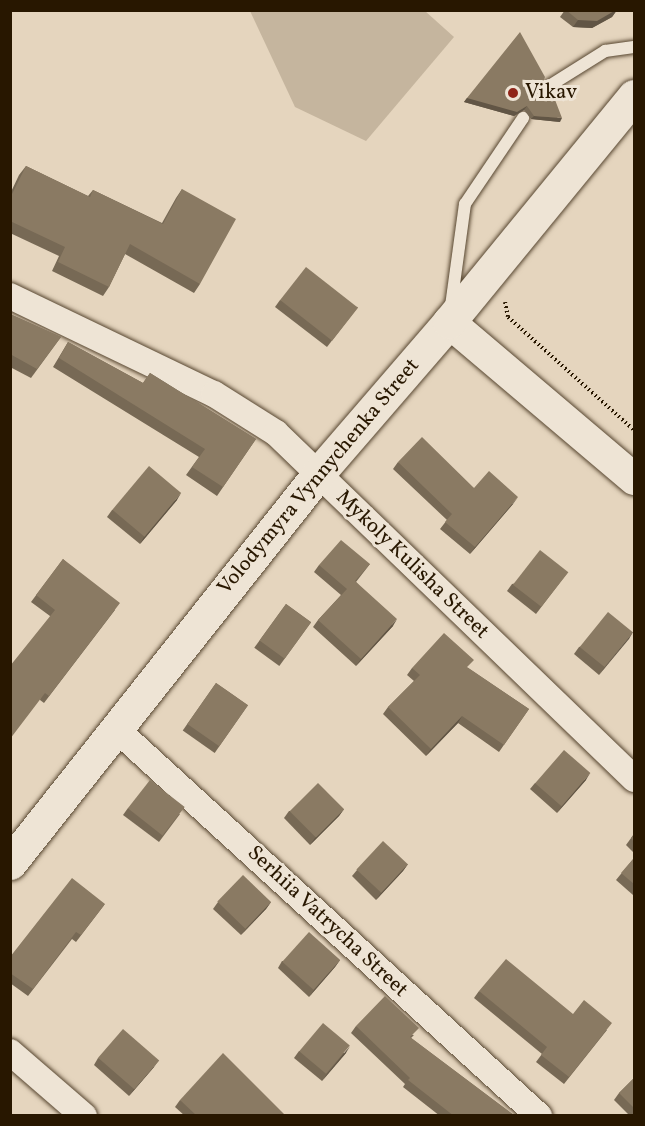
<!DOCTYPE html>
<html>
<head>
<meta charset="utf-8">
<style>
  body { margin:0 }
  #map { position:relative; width:645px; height:1126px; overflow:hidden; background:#e5d5be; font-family:Vollkorn,serif }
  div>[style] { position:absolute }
  .green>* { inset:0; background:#c5b59e }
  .path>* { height:4px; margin-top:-2px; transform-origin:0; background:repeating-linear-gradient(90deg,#281700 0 1.5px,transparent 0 4.5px) }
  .roads { filter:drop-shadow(0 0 2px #574630) drop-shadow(0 0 2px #574630) }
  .service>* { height:12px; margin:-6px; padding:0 6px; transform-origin:6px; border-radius:6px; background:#eee4d5 }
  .minor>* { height:26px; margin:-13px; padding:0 13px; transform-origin:13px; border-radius:13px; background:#eee4d5 }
  .tertiary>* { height:32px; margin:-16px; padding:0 16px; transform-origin:16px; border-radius:16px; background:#eee4d5 }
  .secondary>* { height:33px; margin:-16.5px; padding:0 16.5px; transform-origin:16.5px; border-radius:16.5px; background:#eee4d5 }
  .wall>* { inset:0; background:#776955; transform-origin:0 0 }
  .shaded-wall>* { inset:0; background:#615545 }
  .building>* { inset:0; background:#8a7a63; transform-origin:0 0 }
  .dots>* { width:16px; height:16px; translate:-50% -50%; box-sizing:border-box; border:3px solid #eee4d5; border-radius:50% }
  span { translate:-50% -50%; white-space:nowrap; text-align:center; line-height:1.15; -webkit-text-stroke:6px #eee4d5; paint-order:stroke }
  .poi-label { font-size:21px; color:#281700 }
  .left { translate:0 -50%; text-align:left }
  .street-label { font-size:21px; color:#281700 }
  .frame { position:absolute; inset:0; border:12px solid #281700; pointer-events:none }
</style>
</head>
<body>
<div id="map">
  <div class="green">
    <div style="clip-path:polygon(250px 11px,425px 11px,454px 37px,366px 141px,295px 107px)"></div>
  </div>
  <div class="path">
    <div style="left:505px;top:302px;width:15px;rotate:79deg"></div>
    <div style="left:508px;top:317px;width:169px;rotate:41.9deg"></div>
  </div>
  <div class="roads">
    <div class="service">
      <div style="left:546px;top:88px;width:70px;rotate:-32.1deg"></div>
      <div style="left:605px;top:51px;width:29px;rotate:-8deg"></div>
      <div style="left:451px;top:306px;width:103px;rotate:-82.2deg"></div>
      <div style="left:465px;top:204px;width:104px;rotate:-56deg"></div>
    </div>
    <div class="minor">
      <div style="left:10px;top:296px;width:226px;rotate:25.7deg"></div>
      <div style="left:214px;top:394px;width:73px;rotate:32.2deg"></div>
      <div style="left:276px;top:433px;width:498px;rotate:44deg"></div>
      <div style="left:115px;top:728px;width:575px;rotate:42.46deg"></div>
      <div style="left:10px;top:1052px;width:98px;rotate:40.9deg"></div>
    </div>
    <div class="tertiary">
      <div style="left:449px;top:322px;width:243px;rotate:40.3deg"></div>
    </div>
    <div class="secondary">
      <div style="left:10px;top:863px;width:495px;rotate:-51.6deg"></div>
      <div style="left:317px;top:475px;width:202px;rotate:-49.2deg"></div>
      <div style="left:449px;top:322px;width:292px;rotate:-50.7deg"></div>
    </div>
  </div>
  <div class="wall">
    <div style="clip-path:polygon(565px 10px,617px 10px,612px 17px,592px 28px,573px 27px,560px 17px)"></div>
    <div style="clip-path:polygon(541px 88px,560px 122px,531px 119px,524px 110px,514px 116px,464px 102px,467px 98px)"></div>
    <div style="clip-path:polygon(26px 166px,88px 196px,93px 190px,162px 223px,176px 198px,182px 189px,200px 284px,194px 293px,125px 254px,109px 287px,103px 296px,52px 271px,59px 256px,10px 233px,10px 194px,19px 175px)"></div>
    <div style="clip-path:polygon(280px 300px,358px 307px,327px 347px,275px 307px)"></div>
    <div style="clip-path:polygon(10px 314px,61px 337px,31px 378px,10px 367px)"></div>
    <div style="clip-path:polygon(68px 342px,143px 383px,150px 373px,256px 439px,217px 496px,186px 475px,199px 457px,53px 367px)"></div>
    <div style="clip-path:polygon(398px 462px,474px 488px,513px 504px,470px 554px,440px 529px,447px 520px,393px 469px)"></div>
    <div style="clip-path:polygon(177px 500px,140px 544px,107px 517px,112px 510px)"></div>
    <div style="clip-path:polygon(63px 559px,115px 610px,44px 703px,40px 700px,50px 616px,31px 602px)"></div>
    <div style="clip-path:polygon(370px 564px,356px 582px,393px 626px,356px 666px,313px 627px,318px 620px,341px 595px,314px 572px,319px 565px)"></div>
    <div style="clip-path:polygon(568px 572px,536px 614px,507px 591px,512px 584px)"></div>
    <div style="left:286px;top:604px;width:31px;height:54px;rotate:36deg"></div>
    <div style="clip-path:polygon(633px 632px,599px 675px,574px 654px,579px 647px)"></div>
    <div style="clip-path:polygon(412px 668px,468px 668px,529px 709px,499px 752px,458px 723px,426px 756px,383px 714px,388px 707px,414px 681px,407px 675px)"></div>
    <div style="left:216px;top:683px;width:39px;height:58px;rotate:35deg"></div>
    <div style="clip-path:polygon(586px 780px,557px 813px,530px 789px,535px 783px)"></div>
    <div style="clip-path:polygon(128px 808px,180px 814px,159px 842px,123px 815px)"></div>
    <div style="clip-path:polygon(344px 809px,339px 816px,310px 845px,284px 818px,289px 811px)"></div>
    <div style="clip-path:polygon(634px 834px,634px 853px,626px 845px)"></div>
    <div style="clip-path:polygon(634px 858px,634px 893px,633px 895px,616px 880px)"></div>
    <div style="clip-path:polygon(408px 864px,403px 871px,376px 900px,352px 876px,357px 870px)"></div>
    <div style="clip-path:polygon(218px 902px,271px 902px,266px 909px,241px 935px,213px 909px)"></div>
    <div style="clip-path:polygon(105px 904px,76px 942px,72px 939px,28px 996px,10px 983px,10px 957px)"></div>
    <div style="clip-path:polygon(340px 960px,335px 967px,309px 997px,278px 968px,282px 961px)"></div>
    <div style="clip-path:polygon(479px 991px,607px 1030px,564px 1084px,536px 1062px,542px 1054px,474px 998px)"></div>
    <div style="clip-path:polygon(356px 1026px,414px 1035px,411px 1038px,515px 1116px,440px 1116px,403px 1087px,405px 1084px,351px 1033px)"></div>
    <div style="clip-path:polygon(299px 1051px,346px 1053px,322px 1081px,294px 1058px)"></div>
    <div style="clip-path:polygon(98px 1058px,154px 1067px,129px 1096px,94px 1065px)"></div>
    <div style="clip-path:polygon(634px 1078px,634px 1116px,630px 1116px,614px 1100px,619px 1093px)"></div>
    <div style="clip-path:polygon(180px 1100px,286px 1116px,185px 1116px,175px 1107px)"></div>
  </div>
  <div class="shaded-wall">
    <div style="clip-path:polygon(617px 10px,612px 17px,592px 28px,573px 27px,578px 20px)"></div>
    <div style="clip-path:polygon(467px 98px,527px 106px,524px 110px,514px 116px,464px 102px)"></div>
    <div style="clip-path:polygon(534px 116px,562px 118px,560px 122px,531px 119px)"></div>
    <div style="clip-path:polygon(181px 493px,177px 500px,140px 544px,144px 537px)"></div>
    <div style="clip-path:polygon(518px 497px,513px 504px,470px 554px,475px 547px)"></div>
    <div style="clip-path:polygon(397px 619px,393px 626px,356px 666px,361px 659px)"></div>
    <div style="clip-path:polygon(633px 632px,629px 639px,599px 675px,604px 668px)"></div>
    <div style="clip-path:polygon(462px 716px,458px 723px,426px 756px,431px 749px)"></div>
    <div style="clip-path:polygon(590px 773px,586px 780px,557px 813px,562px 806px)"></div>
    <div style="clip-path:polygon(344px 809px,339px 816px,310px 845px,315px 838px)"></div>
    <div style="clip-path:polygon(408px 864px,403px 871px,376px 900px,381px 893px)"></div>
    <div style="clip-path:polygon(271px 902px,266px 909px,241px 935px,246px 929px)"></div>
    <div style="clip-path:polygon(340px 960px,335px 967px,309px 997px,314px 990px)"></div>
    <div style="clip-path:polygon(350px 1046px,346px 1053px,322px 1081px,327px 1074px)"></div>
    <div style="clip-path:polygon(159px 1060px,154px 1067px,129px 1096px,134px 1089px)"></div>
  </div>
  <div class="building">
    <div style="clip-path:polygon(566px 10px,616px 10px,597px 21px,578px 20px)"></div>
    <div style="clip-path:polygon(520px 32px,545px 77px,541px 88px,552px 92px,562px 118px,534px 116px,527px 106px,517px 112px,467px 98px)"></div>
    <div style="clip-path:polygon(26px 166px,90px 197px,93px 190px,163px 224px,182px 189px,236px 219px,200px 284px,130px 244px,109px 287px,58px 262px,65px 247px,10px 221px,10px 198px)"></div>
    <div style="left:306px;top:267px;width:66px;height:42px;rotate:38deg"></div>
    <div style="clip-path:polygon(10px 314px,61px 337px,37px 369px,10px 354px)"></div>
    <div style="clip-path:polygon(68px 342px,143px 383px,150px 373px,256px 439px,223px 487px,192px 467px,205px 449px,59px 358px)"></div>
    <div style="clip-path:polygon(422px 437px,474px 488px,489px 471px,518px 497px,475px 547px,445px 522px,452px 514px,398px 462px)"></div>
    <div style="left:149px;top:466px;width:42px;height:57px;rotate:40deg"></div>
    <div style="clip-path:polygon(341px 540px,370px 564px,355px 581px,397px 619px,361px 659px,318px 620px,347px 589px,319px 565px)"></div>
    <div style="left:540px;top:550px;width:36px;height:44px;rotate:38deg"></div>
    <div style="clip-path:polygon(63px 559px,120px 603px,49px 696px,45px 693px,10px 739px,10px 666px,55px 610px,36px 595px)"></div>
    <div style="left:286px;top:604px;width:31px;height:45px;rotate:36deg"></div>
    <div style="left:608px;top:612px;width:32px;height:45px;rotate:39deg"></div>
    <div style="clip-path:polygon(444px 633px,474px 660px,467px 667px,529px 709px,504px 745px,462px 716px,431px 749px,388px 707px,420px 675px,412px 668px)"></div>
    <div style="left:216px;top:683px;width:39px;height:50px;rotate:35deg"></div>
    <div style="left:564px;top:750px;width:35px;height:44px;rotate:41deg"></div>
    <div style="left:150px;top:780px;width:44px;height:36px;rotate:38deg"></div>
    <div style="left:318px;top:783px;width:37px;height:40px;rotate:45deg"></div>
    <div style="clip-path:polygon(634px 834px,634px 842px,631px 838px)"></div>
    <div style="left:383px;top:841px;width:34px;height:39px;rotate:43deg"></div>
    <div style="clip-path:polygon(634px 858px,634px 884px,621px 873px)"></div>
    <div style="left:243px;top:875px;width:39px;height:37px;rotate:44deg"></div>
    <div style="clip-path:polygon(72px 878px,105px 904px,81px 935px,76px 932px,33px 989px,10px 973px,10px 957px)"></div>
    <div style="left:309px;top:932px;width:42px;height:40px;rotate:42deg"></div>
    <div style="clip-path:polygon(506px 959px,573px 1014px,584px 1000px,612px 1023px,569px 1077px,541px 1055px,547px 1047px,479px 991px)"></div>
    <div style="clip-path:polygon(385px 996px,419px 1028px,410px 1037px,515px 1116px,454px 1116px,408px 1080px,410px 1078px,356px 1026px)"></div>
    <div style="left:323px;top:1023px;width:35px;height:37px;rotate:40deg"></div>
    <div style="left:123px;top:1029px;width:48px;height:38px;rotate:41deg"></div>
    <div style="clip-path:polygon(223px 1053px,286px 1116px,197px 1116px,180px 1100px)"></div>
    <div style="clip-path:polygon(634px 1078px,634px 1108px,619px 1093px)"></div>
  </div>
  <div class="dots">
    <div style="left:513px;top:93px;background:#8f2418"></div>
  </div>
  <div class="poi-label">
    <span class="left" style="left:525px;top:93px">Vikav</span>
  </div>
  <div class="street-label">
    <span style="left:319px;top:477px;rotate:-50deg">Volodymyra Vynnychenka Street</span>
    <span style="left:412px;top:565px;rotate:44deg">Mykoly Kulisha Street</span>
    <span style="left:327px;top:922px;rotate:43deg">Serhiia Vatrycha Street</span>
  </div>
  <div class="frame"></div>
</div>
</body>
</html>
